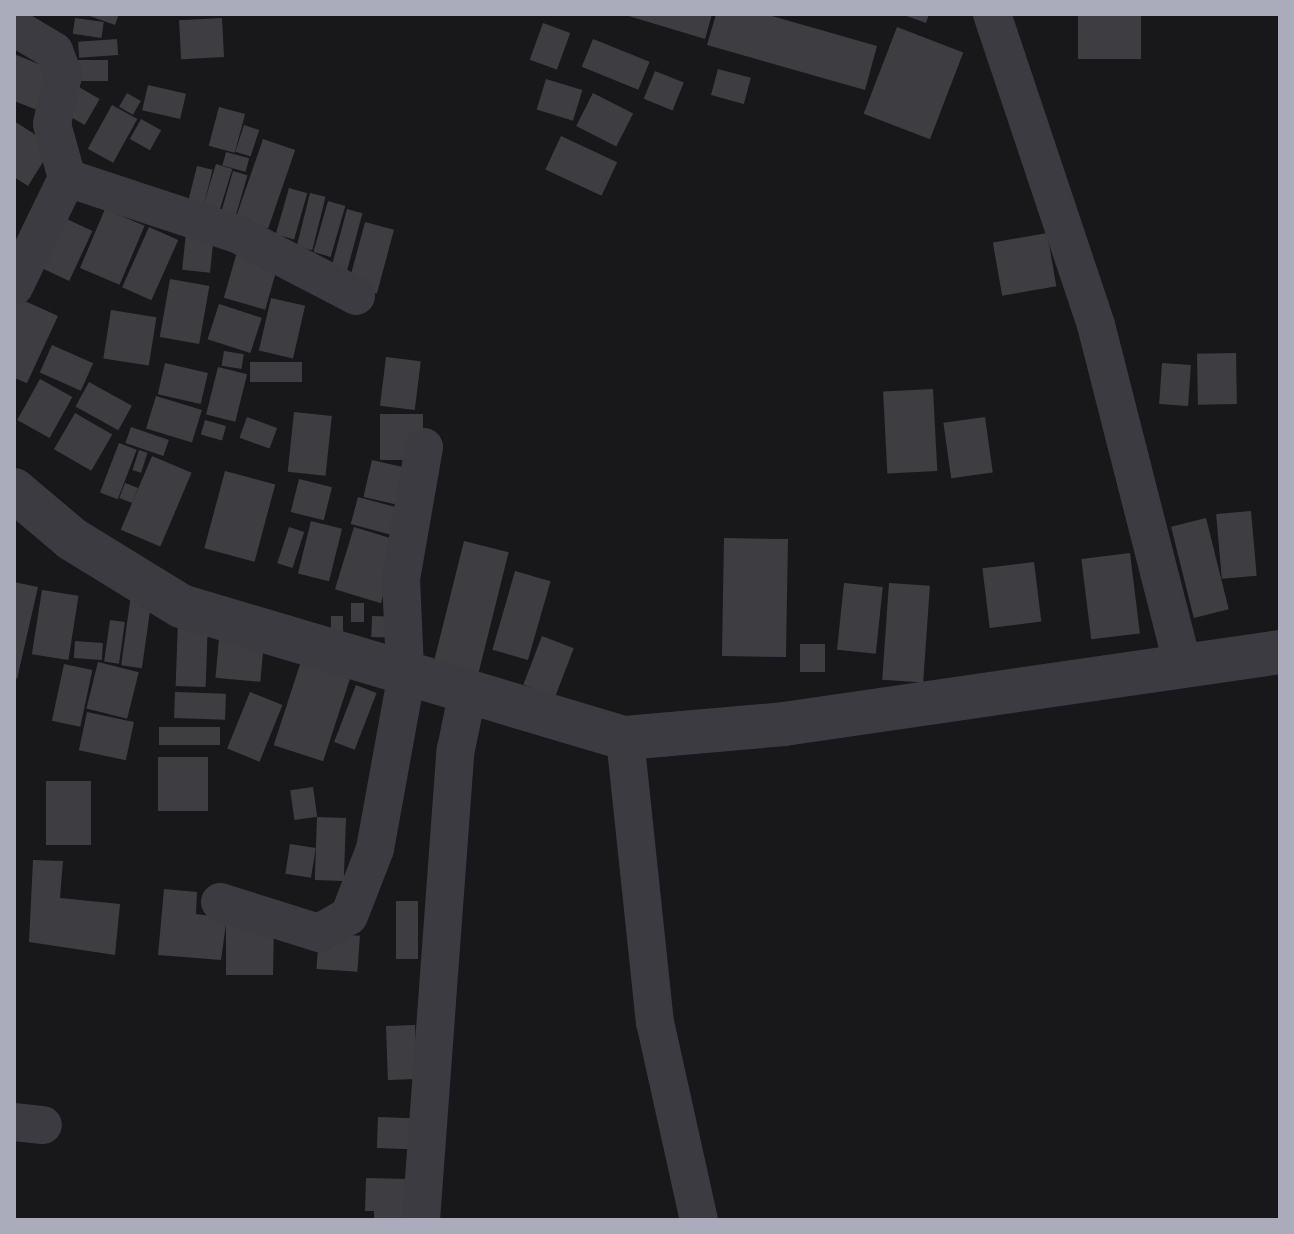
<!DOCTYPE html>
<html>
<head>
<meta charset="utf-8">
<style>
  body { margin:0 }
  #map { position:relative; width:1294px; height:1234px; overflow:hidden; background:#18181a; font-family:"Fira Sans",sans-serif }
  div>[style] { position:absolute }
  .building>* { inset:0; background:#3e3d42; transform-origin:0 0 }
  .minor>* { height:38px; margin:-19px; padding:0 19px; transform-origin:19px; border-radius:19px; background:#3b3b41 }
  .tertiary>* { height:44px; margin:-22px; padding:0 22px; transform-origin:22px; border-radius:22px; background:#3b3b41 }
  span { translate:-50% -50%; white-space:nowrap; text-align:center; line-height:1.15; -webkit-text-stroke:7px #131315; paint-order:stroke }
  .frame { position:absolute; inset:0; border:16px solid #aaabbb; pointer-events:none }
</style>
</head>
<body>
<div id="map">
  <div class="building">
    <div style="clip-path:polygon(84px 14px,119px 14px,115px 25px)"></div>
    <div style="clip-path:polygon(622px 14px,712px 14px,705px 39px)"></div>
    <div style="clip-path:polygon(716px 14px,765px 14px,877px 46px,865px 90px,707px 45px)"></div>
    <div style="clip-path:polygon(901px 14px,929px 14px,926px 23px)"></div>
    <div style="left:1078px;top:14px;width:63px;height:45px"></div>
    <div style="left:75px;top:18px;width:29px;height:16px;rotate:8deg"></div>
    <div style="left:222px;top:18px;width:39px;height:43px;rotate:87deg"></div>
    <div style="left:543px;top:23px;width:29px;height:39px;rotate:20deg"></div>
    <div style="left:897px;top:27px;width:71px;height:93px;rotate:21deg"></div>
    <div style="left:117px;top:39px;width:16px;height:39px;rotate:86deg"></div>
    <div style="left:593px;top:39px;width:61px;height:30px;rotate:22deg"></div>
    <div style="clip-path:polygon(14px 54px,56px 71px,40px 111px,14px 101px)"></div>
    <div style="left:69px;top:60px;width:39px;height:21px"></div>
    <div style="left:718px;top:69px;width:34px;height:27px;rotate:15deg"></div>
    <div style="left:655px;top:71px;width:31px;height:30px;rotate:22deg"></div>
    <div style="left:65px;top:79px;width:40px;height:30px;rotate:30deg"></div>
    <div style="left:546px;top:79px;width:38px;height:32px;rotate:17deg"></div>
    <div style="left:148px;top:85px;width:39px;height:26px;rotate:13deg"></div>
    <div style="left:127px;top:93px;width:16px;height:16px;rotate:30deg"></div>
    <div style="left:593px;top:93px;width:45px;height:37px;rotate:27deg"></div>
    <div style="left:112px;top:105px;width:29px;height:50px;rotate:29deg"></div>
    <div style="left:219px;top:107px;width:27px;height:40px;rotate:15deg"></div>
    <div style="left:141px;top:119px;width:23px;height:23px;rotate:29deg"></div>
    <div style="clip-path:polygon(14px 121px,53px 146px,28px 186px,14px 177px)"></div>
    <div style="left:244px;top:125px;width:16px;height:28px;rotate:18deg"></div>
    <div style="left:561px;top:136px;width:62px;height:37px;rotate:25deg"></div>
    <div style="left:263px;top:139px;width:34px;height:83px;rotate:19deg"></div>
    <div style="left:226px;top:152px;width:24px;height:14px;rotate:15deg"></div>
    <div style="left:216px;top:164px;width:17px;height:47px;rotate:17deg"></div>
    <div style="left:197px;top:166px;width:16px;height:39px;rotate:14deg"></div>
    <div style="left:233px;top:171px;width:15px;height:45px;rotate:16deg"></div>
    <div style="left:289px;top:188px;width:19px;height:48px;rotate:16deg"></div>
    <div style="left:310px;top:193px;width:16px;height:55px;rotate:14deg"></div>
    <div style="left:328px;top:201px;width:18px;height:53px;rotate:16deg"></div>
    <div style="left:105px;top:209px;width:43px;height:64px;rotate:23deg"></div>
    <div style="left:347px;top:209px;width:16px;height:60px;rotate:15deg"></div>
    <div style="left:58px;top:215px;width:38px;height:55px;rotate:25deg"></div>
    <div style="left:365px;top:222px;width:30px;height:66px;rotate:15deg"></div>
    <div style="left:149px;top:227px;width:32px;height:66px;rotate:24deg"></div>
    <div style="left:186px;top:233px;width:28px;height:37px;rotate:6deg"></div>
    <div style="left:1047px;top:233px;width:54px;height:55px;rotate:80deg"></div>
    <div style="left:239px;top:245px;width:43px;height:55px;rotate:16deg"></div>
    <div style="left:170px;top:279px;width:40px;height:59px;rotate:10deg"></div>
    <div style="clip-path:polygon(16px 297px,58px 316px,27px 383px,14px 378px)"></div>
    <div style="left:271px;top:298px;width:35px;height:54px;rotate:13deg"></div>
    <div style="left:219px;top:304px;width:45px;height:37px;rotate:18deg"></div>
    <div style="left:111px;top:310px;width:46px;height:49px;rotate:9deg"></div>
    <div style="left:52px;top:345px;width:45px;height:30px;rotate:24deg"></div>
    <div style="left:224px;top:351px;width:20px;height:15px;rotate:9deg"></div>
    <div style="left:1236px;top:353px;width:51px;height:39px;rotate:89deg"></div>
    <div style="left:386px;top:357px;width:35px;height:49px;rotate:7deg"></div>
    <div style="left:250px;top:362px;width:52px;height:20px"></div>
    <div style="left:165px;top:363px;width:44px;height:32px;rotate:13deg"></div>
    <div style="left:1162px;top:363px;width:29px;height:41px;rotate:4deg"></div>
    <div style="left:218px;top:367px;width:30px;height:49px;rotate:14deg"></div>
    <div style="left:40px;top:379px;width:37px;height:47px;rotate:29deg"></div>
    <div style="left:89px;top:382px;width:49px;height:28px;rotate:29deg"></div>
    <div style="left:933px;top:389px;width:82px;height:50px;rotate:87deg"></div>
    <div style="left:156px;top:396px;width:48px;height:34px;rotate:17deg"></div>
    <div style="left:294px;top:412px;width:38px;height:60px;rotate:6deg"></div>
    <div style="left:75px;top:413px;width:43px;height:42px;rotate:30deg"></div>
    <div style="left:380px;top:414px;width:43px;height:46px"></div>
    <div style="left:247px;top:417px;width:32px;height:22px;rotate:20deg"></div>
    <div style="left:985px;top:417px;width:56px;height:42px;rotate:82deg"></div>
    <div style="left:205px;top:420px;width:22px;height:15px;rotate:16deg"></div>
    <div style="left:131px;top:427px;width:40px;height:17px;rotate:19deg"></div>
    <div style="left:119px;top:443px;width:19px;height:53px;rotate:21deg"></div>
    <div style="left:139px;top:450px;width:9px;height:21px;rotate:18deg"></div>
    <div style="left:152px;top:456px;width:43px;height:80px;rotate:23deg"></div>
    <div style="left:372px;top:460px;width:47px;height:38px;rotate:13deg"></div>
    <div style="left:225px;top:471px;width:52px;height:80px;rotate:15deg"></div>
    <div style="left:299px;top:479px;width:34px;height:34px;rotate:14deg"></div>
    <div style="left:125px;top:483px;width:14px;height:16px;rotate:21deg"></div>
    <div style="left:358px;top:497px;width:52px;height:28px;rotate:15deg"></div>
    <div style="left:1251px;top:511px;width:65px;height:35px;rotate:85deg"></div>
    <div style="left:1206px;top:518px;width:94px;height:36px;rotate:76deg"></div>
    <div style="left:311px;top:521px;width:32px;height:54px;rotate:14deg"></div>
    <div style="left:289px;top:527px;width:16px;height:38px;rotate:18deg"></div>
    <div style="left:354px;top:527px;width:48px;height:65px;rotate:17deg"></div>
    <div style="left:724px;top:538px;width:64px;height:118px;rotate:1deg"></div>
    <div style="left:464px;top:541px;width:46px;height:143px;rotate:14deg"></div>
    <div style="left:1130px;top:553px;width:81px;height:49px;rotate:83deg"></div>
    <div style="left:1034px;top:562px;width:60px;height:52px;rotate:83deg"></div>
    <div style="left:515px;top:571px;width:37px;height:82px;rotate:16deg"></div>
    <div style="clip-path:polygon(14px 582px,38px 587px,17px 679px,14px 678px)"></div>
    <div style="left:844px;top:583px;width:39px;height:67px;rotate:6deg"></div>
    <div style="left:889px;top:583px;width:41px;height:97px;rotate:4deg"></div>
    <div style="left:42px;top:590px;width:37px;height:65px;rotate:9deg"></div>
    <div style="left:131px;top:595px;width:21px;height:71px;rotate:8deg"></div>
    <div style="left:351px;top:603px;width:13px;height:19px"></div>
    <div style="left:331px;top:616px;width:12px;height:15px"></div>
    <div style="left:372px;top:616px;width:24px;height:21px;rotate:2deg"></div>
    <div style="left:178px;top:619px;width:30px;height:67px;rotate:2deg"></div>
    <div style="left:110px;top:620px;width:15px;height:42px;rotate:8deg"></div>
    <div style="left:542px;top:636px;width:34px;height:52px;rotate:21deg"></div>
    <div style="left:219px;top:638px;width:45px;height:40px;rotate:5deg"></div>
    <div style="left:75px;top:641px;width:28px;height:17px;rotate:4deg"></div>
    <div style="left:800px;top:644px;width:25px;height:28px"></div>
    <div style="left:304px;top:652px;width:52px;height:98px;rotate:18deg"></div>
    <div style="left:98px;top:662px;width:42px;height:48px;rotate:14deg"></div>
    <div style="left:64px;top:664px;width:29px;height:58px;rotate:12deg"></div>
    <div style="left:356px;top:685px;width:22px;height:61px;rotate:21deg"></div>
    <div style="left:175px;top:692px;width:51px;height:26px;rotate:2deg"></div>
    <div style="left:250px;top:692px;width:35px;height:61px;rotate:22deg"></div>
    <div style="left:87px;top:712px;width:48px;height:39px;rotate:12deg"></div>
    <div style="left:220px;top:727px;width:18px;height:61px;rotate:90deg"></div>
    <div style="left:158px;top:757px;width:50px;height:54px"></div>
    <div style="left:46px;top:781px;width:45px;height:64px"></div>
    <div style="left:313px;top:787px;width:30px;height:23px;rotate:82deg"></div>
    <div style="left:317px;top:817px;width:29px;height:63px;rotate:2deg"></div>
    <div style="left:290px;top:844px;width:26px;height:30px;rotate:9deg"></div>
    <div style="clip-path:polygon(33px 860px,63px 861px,60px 898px,120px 904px,115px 955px,29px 942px)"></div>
    <div style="clip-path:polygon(164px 889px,197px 892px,196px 914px,274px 924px,273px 975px,226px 975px,226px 924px,221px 960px,158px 955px)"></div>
    <div style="left:396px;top:901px;width:22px;height:58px"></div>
    <div style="left:319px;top:933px;width:41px;height:36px;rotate:4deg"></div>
    <div style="left:415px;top:1025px;width:54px;height:29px;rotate:88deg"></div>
    <div style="left:378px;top:1117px;width:34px;height:31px;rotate:2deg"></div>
    <div style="clip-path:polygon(366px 1178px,408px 1179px,406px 1220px,374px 1220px,374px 1211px,365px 1211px)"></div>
  </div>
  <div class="minor">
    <div style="left:992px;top:14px;width:328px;rotate:71.5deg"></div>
    <div style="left:1096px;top:325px;width:352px;rotate:75.7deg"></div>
    <div style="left:14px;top:27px;width:47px;rotate:31deg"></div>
    <div style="left:54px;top:51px;width:26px;rotate:69deg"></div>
    <div style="left:63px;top:75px;width:50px;rotate:102.7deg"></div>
    <div style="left:52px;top:124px;width:56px;rotate:74.5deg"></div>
    <div style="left:67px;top:178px;width:121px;rotate:115.9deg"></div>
    <div style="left:67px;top:178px;width:181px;rotate:18.3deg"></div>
    <div style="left:239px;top:235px;width:132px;rotate:27.5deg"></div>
    <div style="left:405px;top:669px;width:90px;rotate:-92.5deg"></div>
    <div style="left:401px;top:579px;width:134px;rotate:-80.1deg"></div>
    <div style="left:625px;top:738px;width:286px;rotate:84deg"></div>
    <div style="left:655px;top:1022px;width:203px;rotate:77.5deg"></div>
    <div style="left:220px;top:902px;width:104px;rotate:17.4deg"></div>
    <div style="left:319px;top:933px;width:34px;rotate:-30deg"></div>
    <div style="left:349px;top:916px;width:72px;rotate:-68.8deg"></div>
    <div style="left:375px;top:849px;width:174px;rotate:-79.7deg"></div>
    <div style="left:14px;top:1122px;width:29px;rotate:6deg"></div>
    <div style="left:421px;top:1220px;width:472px;rotate:-85.8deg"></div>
    <div style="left:456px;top:749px;width:59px;rotate:-78.3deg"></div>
  </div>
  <div class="tertiary">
    <div style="left:14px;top:490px;width:76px;rotate:40.2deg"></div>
    <div style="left:72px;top:539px;width:128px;rotate:31.6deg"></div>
    <div style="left:181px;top:606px;width:463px;rotate:16.6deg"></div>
    <div style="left:625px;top:738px;width:160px;rotate:-5deg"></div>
    <div style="left:784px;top:724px;width:501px;rotate:-8.26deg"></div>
  </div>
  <div class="frame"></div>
</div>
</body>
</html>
